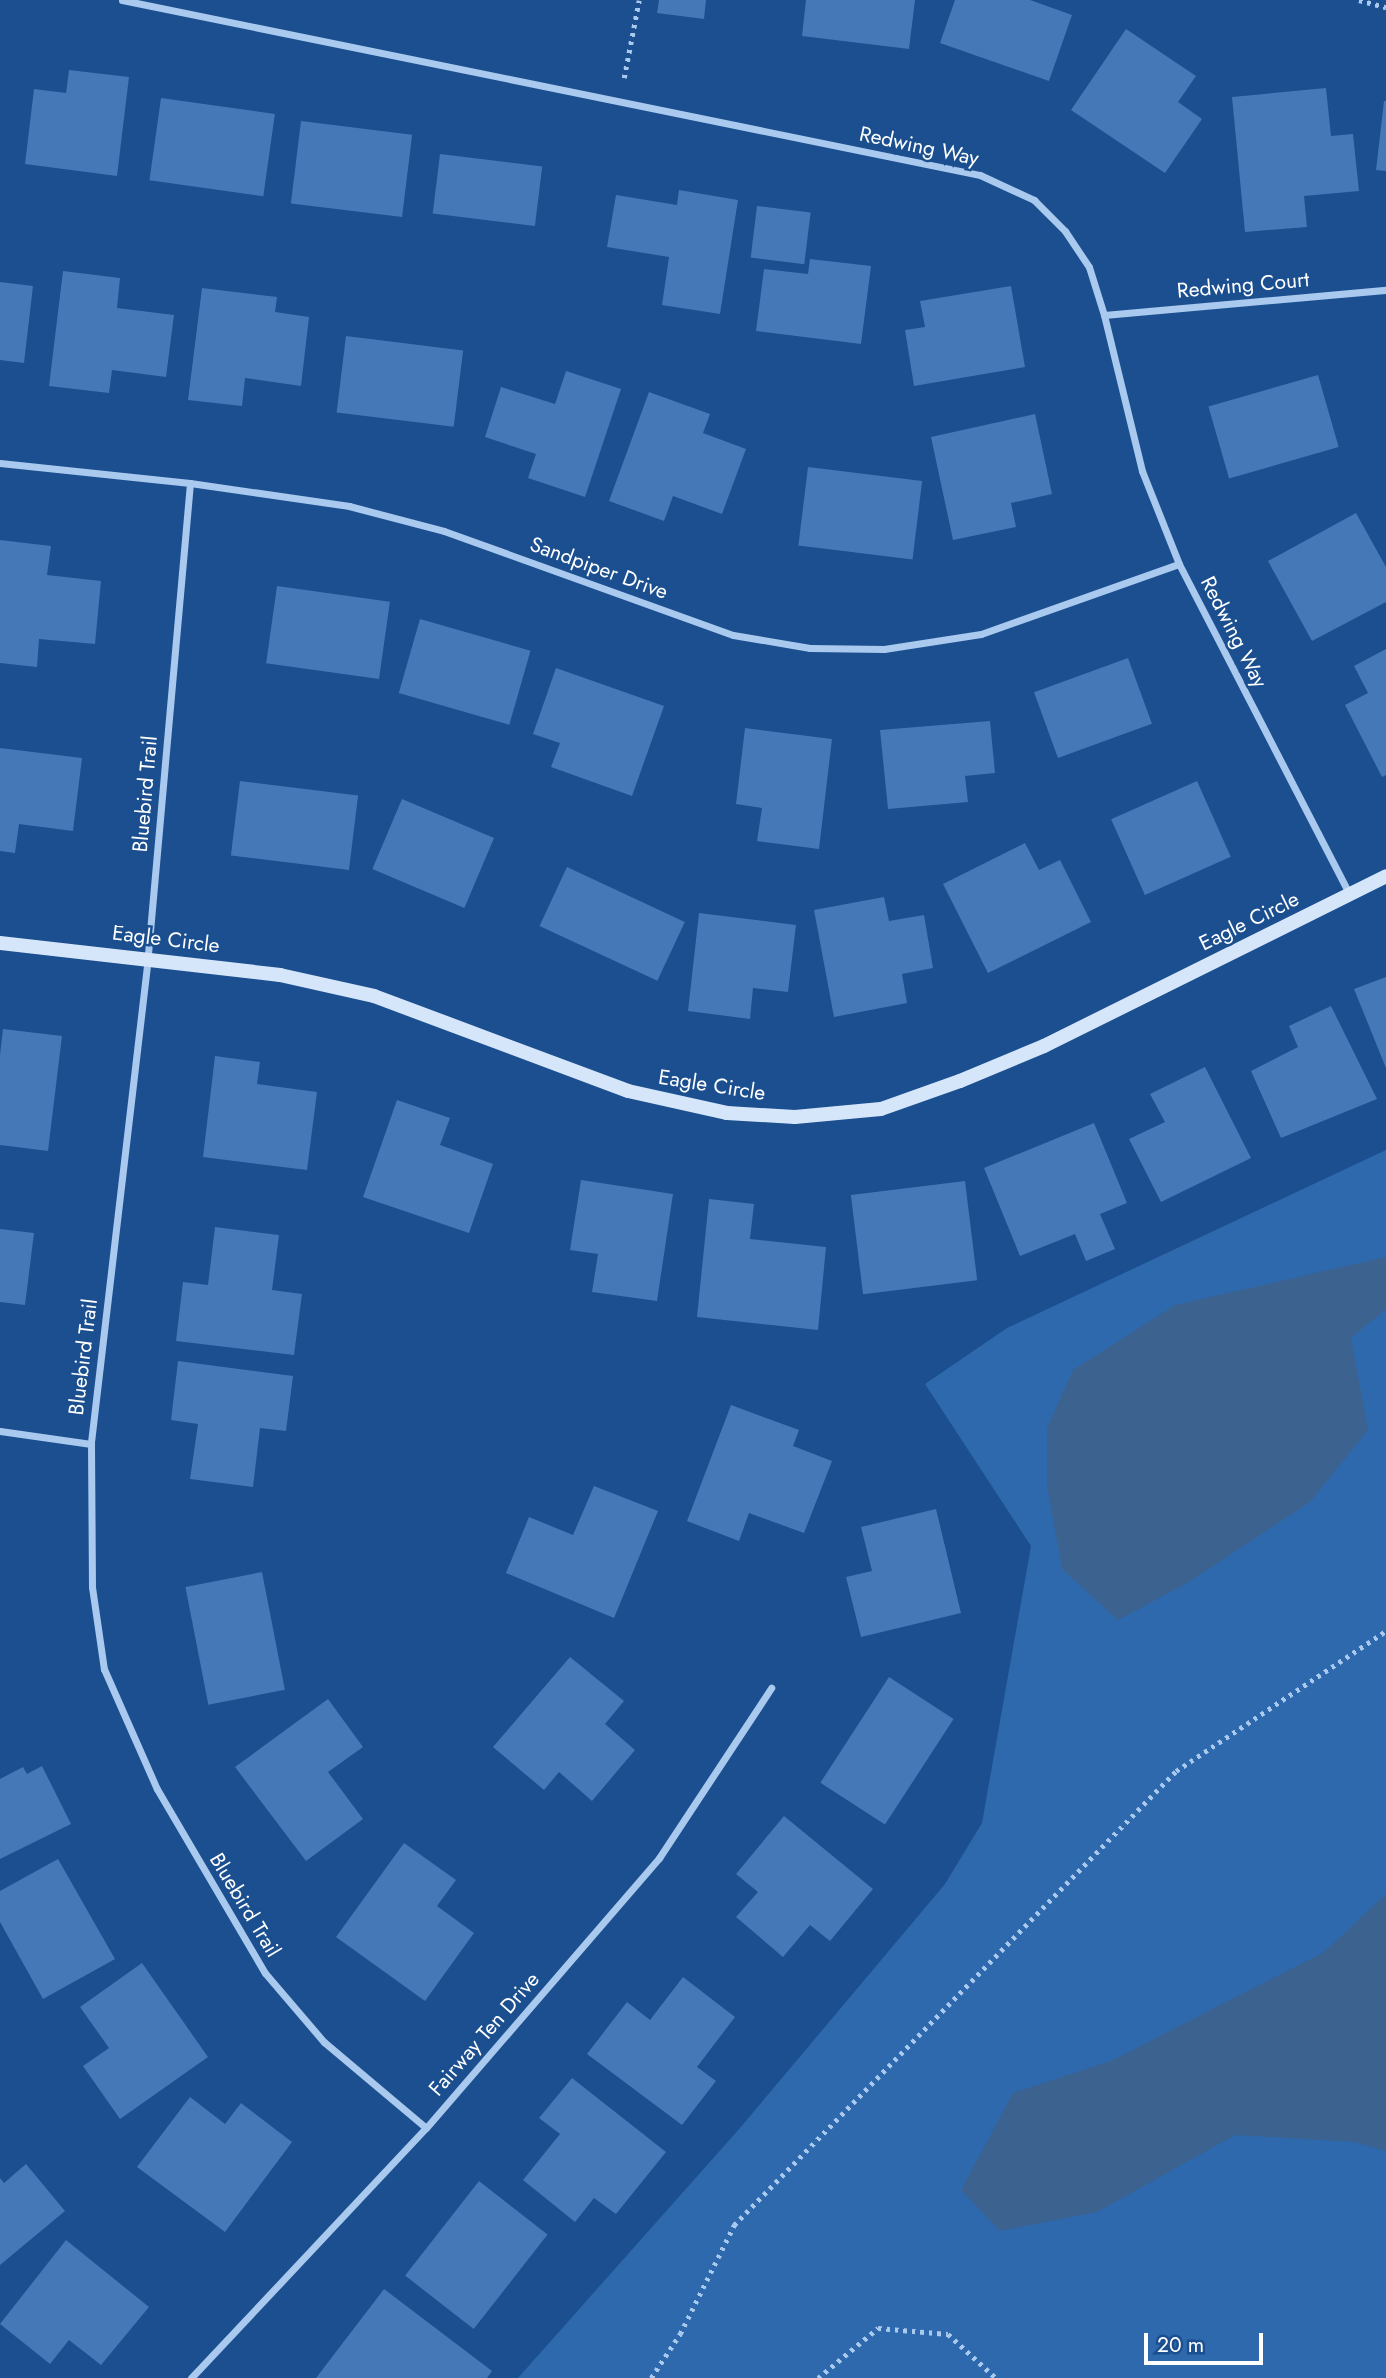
<!DOCTYPE html>
<html>
<head>
<meta charset="utf-8">
<style>
  body { margin:0 }
  #map { position:relative; width:1386px; height:2378px; overflow:hidden; background:#1b4f8f; font-family:Jost,sans-serif }
  div>[style] { position:absolute }
  .green>* { inset:0; background:#2e69ad }
  .water>* { inset:0; background:#3c6290 }
  .building>* { inset:0; background:#4478b7; transform-origin:0 0 }
  .path>* { height:4.5px; margin-top:-2.25px; transform-origin:0; background:repeating-linear-gradient(90deg,#a9c9ee 0 3.5px,transparent 0 8.5px) }
  .street>* { height:7px; margin:-3.5px; padding:0 3.5px; transform-origin:3.5px; border-radius:3.5px; background:#a9c9ee }
  .secondary>* { height:14px; margin:-7px; padding:0 7px; transform-origin:7px; border-radius:7px; background:#d6e6fa }
  span { translate:-50% -50%; white-space:nowrap; text-align:center; line-height:1.15; -webkit-text-stroke:5px #1b4f8f; paint-order:stroke }
  .street-label { font-size:21px; color:#fff }
  .scale { position:absolute; left:1144px; top:2333px; width:119px; height:32px; box-sizing:border-box; border:4px solid #fff; border-top:0; padding-left:9px; font-size:21px; line-height:24px; white-space:nowrap; color:#fff; -webkit-text-stroke:5px #1b4f8f; paint-order:stroke }
</style>
</head>
<body>
<div id="map">
  <div class="green">
    <div style="clip-path:polygon(1386px 1150px,1386px 2378px,518px 2378px,740px 2128px,945px 1884px,982px 1823px,1031px 1546px,925px 1384px,1007px 1328px)"></div>
  </div>
  <div class="water">
    <div style="clip-path:polygon(1386px 1257px,1386px 1309px,1351px 1338px,1368px 1430px,1310px 1502px,1189px 1582px,1118px 1620px,1062px 1569px,1047px 1485px,1047px 1428px,1073px 1370px,1175px 1305px)"></div>
    <div style="clip-path:polygon(1386px 1894px,1386px 2151px,1354px 2142px,1235px 2135px,1097px 2212px,1000px 2231px,961px 2190px,1013px 2093px,1111px 2061px,1324px 1952px)"></div>
  </div>
  <div class="building">
    <div style="clip-path:polygon(659px 0,706px 0,704px 19px,657px 13px)"></div>
    <div style="clip-path:polygon(806px 0,915px 0,909px 49px,802px 36px)"></div>
    <div style="clip-path:polygon(955px 0,1030px 0,1072px 15px,1049px 81px,940px 43px)"></div>
    <div style="clip-path:polygon(1126px 29px,1196px 76px,1178px 102px,1202px 119px,1165px 173px,1071px 110px)"></div>
    <div style="clip-path:polygon(69px 70px,129px 77px,117px 176px,25px 164px,34px 89px,66px 93px)"></div>
    <div style="clip-path:polygon(1326px 88px,1331px 136px,1353px 134px,1359px 191px,1304px 196px,1307px 227px,1245px 232px,1232px 97px)"></div>
    <div style="left:161px;top:98px;width:115px;height:83px;rotate:8deg"></div>
    <div style="clip-path:polygon(1384px 101px,1386px 101px,1386px 171px,1376px 170px)"></div>
    <div style="left:301px;top:121px;width:112px;height:83px;rotate:7deg"></div>
    <div style="left:440px;top:154px;width:103px;height:60px;rotate:7deg"></div>
    <div style="clip-path:polygon(679px 190px,738px 200px,720px 314px,662px 305px,669px 257px,607px 247px,616px 195px,677px 205px)"></div>
    <div style="left:757px;top:206px;width:54px;height:52px;rotate:7deg"></div>
    <div style="clip-path:polygon(810px 259px,871px 266px,861px 344px,756px 331px,764px 269px,808px 274px)"></div>
    <div style="clip-path:polygon(63px 271px,120px 278px,117px 308px,174px 315px,166px 377px,112px 370px,109px 393px,49px 386px)"></div>
    <div style="clip-path:polygon(0 282px,33px 286px,24px 363px,0 360px)"></div>
    <div style="clip-path:polygon(1011px 286px,1025px 367px,914px 386px,905px 330px,925px 327px,920px 301px)"></div>
    <div style="clip-path:polygon(202px 288px,277px 297px,275px 312px,309px 317px,301px 386px,245px 378px,242px 406px,188px 400px)"></div>
    <div style="left:346px;top:336px;width:118px;height:77px;rotate:7deg"></div>
    <div style="clip-path:polygon(566px 371px,621px 389px,585px 497px,528px 478px,536px 454px,485px 437px,501px 387px,555px 404px)"></div>
    <div style="left:1318px;top:375px;width:75px;height:114px;rotate:74deg"></div>
    <div style="clip-path:polygon(649px 392px,710px 414px,703px 433px,746px 449px,722px 514px,673px 496px,664px 521px,609px 501px)"></div>
    <div style="clip-path:polygon(1035px 414px,1052px 494px,1011px 503px,1016px 527px,953px 540px,931px 437px)"></div>
    <div style="left:808px;top:467px;width:115px;height:79px;rotate:7deg"></div>
    <div style="clip-path:polygon(1356px 513px,1386px 567px,1386px 602px,1312px 641px,1268px 561px)"></div>
    <div style="clip-path:polygon(0 540px,51px 546px,47px 575px,101px 581px,95px 644px,39px 639px,37px 667px,0 663px)"></div>
    <div style="left:277px;top:586px;width:114px;height:78px;rotate:8deg"></div>
    <div style="left:420px;top:619px;width:115px;height:77px;rotate:16deg"></div>
    <div style="clip-path:polygon(1386px 649px,1386px 775px,1382px 777px,1345px 705px,1368px 693px,1354px 666px)"></div>
    <div style="left:1128px;top:658px;width:70px;height:100px;rotate:70deg"></div>
    <div style="clip-path:polygon(556px 668px,664px 706px,632px 796px,551px 767px,560px 743px,533px 734px)"></div>
    <div style="clip-path:polygon(990px 721px,995px 773px,965px 776px,968px 802px,888px 809px,880px 730px)"></div>
    <div style="clip-path:polygon(745px 728px,832px 739px,819px 849px,757px 841px,762px 808px,736px 804px)"></div>
    <div style="clip-path:polygon(0 748px,82px 758px,73px 831px,19px 824px,15px 853px,0 851px)"></div>
    <div style="left:240px;top:781px;width:119px;height:75px;rotate:7deg"></div>
    <div style="left:1197px;top:781px;width:83px;height:94px;rotate:66deg"></div>
    <div style="left:402px;top:799px;width:100px;height:76px;rotate:23deg"></div>
    <div style="clip-path:polygon(1025px 843px,1039px 870px,1060px 860px,1091px 922px,988px 973px,943px 884px)"></div>
    <div style="left:567px;top:867px;width:130px;height:65px;rotate:25deg"></div>
    <div style="clip-path:polygon(884px 897px,889px 921px,924px 915px,933px 968px,902px 974px,907px 1003px,834px 1017px,814px 910px)"></div>
    <div style="clip-path:polygon(699px 913px,796px 925px,788px 992px,753px 988px,750px 1019px,688px 1011px)"></div>
    <div style="clip-path:polygon(1386px 977px,1386px 1068px,1354px 989px)"></div>
    <div style="clip-path:polygon(1331px 1006px,1377px 1099px,1281px 1138px,1251px 1071px,1298px 1047px,1289px 1026px)"></div>
    <div style="clip-path:polygon(3px 1029px,62px 1036px,48px 1151px,0 1145px,0 1055px)"></div>
    <div style="clip-path:polygon(215px 1056px,260px 1062px,257px 1084px,317px 1092px,307px 1170px,203px 1157px)"></div>
    <div style="clip-path:polygon(1205px 1067px,1251px 1158px,1161px 1202px,1129px 1139px,1165px 1122px,1150px 1094px)"></div>
    <div style="clip-path:polygon(397px 1100px,450px 1118px,440px 1145px,493px 1164px,469px 1233px,363px 1197px)"></div>
    <div style="clip-path:polygon(1094px 1123px,1127px 1203px,1100px 1214px,1115px 1249px,1086px 1261px,1075px 1234px,1020px 1256px,984px 1168px)"></div>
    <div style="clip-path:polygon(581px 1180px,673px 1194px,657px 1301px,592px 1292px,598px 1254px,570px 1250px)"></div>
    <div style="left:965px;top:1181px;width:100px;height:115px;rotate:83deg"></div>
    <div style="clip-path:polygon(709px 1199px,754px 1204px,750px 1239px,826px 1247px,818px 1330px,697px 1317px)"></div>
    <div style="clip-path:polygon(215px 1227px,279px 1235px,272px 1290px,302px 1294px,294px 1355px,176px 1341px,183px 1282px,208px 1285px)"></div>
    <div style="clip-path:polygon(0 1229px,34px 1233px,25px 1305px,0 1302px)"></div>
    <div style="clip-path:polygon(178px 1361px,293px 1376px,286px 1431px,260px 1428px,253px 1487px,190px 1479px,198px 1424px,171px 1420px)"></div>
    <div style="clip-path:polygon(731px 1405px,799px 1430px,793px 1446px,832px 1461px,804px 1533px,749px 1513px,739px 1541px,687px 1521px)"></div>
    <div style="clip-path:polygon(594px 1486px,658px 1511px,614px 1618px,506px 1573px,529px 1517px,573px 1535px)"></div>
    <div style="clip-path:polygon(936px 1509px,961px 1613px,861px 1637px,846px 1577px,872px 1571px,861px 1527px)"></div>
    <div style="left:262px;top:1572px;width:120px;height:78px;rotate:79deg"></div>
    <div style="clip-path:polygon(570px 1657px,624px 1701px,605px 1724px,635px 1750px,592px 1801px,559px 1772px,544px 1790px,493px 1747px)"></div>
    <div style="left:889px;top:1677px;width:77px;height:126px;rotate:33deg"></div>
    <div style="clip-path:polygon(328px 1699px,363px 1747px,328px 1772px,363px 1819px,306px 1861px,235px 1767px)"></div>
    <div style="clip-path:polygon(42px 1766px,71px 1824px,0 1859px,0 1779px,23px 1767px,27px 1774px)"></div>
    <div style="clip-path:polygon(784px 1816px,873px 1889px,830px 1941px,810px 1925px,783px 1957px,736px 1917px,758px 1892px,736px 1874px)"></div>
    <div style="clip-path:polygon(404px 1843px,456px 1880px,437px 1906px,474px 1933px,425px 2001px,336px 1937px)"></div>
    <div style="clip-path:polygon(58px 1859px,115px 1959px,43px 1999px,0 1922px,0 1891px)"></div>
    <div style="clip-path:polygon(142px 1963px,208px 2057px,120px 2119px,83px 2066px,109px 2048px,80px 2007px)"></div>
    <div style="clip-path:polygon(683px 1977px,735px 2017px,697px 2067px,716px 2081px,682px 2125px,587px 2054px,627px 2002px,650px 2020px)"></div>
    <div style="clip-path:polygon(572px 2078px,666px 2152px,616px 2214px,594px 2198px,575px 2222px,523px 2180px,560px 2134px,539px 2118px)"></div>
    <div style="clip-path:polygon(190px 2097px,225px 2124px,241px 2103px,292px 2142px,225px 2232px,137px 2167px)"></div>
    <div style="clip-path:polygon(26px 2164px,65px 2211px,0 2265px,0 2178px,4px 2183px)"></div>
    <div style="left:479px;top:2181px;width:87px;height:120px;rotate:38deg"></div>
    <div style="clip-path:polygon(66px 2240px,149px 2307px,101px 2365px,69px 2340px,50px 2364px,0 2324px)"></div>
    <div style="clip-path:polygon(384px 2289px,492px 2371px,487px 2378px,316px 2378px)"></div>
  </div>
  <div class="path">
    <div style="left:1359px;top:0;width:28px;rotate:15deg"></div>
    <div style="left:624px;top:78px;width:79px;rotate:-79.1deg"></div>
    <div style="left:651px;top:2378px;width:53px;rotate:-56.6deg"></div>
    <div style="left:680px;top:2334px;width:122px;rotate:-63.6deg"></div>
    <div style="left:734px;top:2225px;width:634px;rotate:-45.77deg"></div>
    <div style="left:1176px;top:1771px;width:252px;rotate:-33.7deg"></div>
    <div style="left:818px;top:2378px;width:78px;rotate:-39.8deg"></div>
    <div style="left:878px;top:2328px;width:70px;rotate:4.9deg"></div>
    <div style="left:948px;top:2334px;width:65px;rotate:42.5deg"></div>
  </div>
  <div class="street">
    <div style="left:122px;top:0;width:876px;rotate:11.53deg"></div>
    <div style="left:980px;top:175px;width:60px;rotate:24.8deg"></div>
    <div style="left:1034px;top:200px;width:44px;rotate:45deg"></div>
    <div style="left:1065px;top:231px;width:43px;rotate:56.3deg"></div>
    <div style="left:1089px;top:267px;width:50px;rotate:72.6deg"></div>
    <div style="left:1104px;top:315px;width:161px;rotate:76.3deg"></div>
    <div style="left:1142px;top:471px;width:100px;rotate:68.3deg"></div>
    <div style="left:1179px;top:564px;width:371px;rotate:62.7deg"></div>
    <div style="left:1104px;top:315px;width:283px;rotate:-5.1deg"></div>
    <div style="left:0;top:463px;width:191px;rotate:6deg"></div>
    <div style="left:190px;top:483px;width:161px;rotate:8.2deg"></div>
    <div style="left:349px;top:506px;width:98px;rotate:14.7deg"></div>
    <div style="left:444px;top:531px;width:307px;rotate:19.8deg"></div>
    <div style="left:733px;top:635px;width:78px;rotate:9.6deg"></div>
    <div style="left:810px;top:648px;width:74px;rotate:0.8deg"></div>
    <div style="left:884px;top:649px;width:98px;rotate:-8.8deg"></div>
    <div style="left:981px;top:634px;width:210px;rotate:-19.5deg"></div>
    <div style="left:190px;top:483px;width:476px;rotate:95.1deg"></div>
    <div style="left:148px;top:957px;width:490px;rotate:96.7deg"></div>
    <div style="left:91px;top:1444px;width:143px;rotate:89.6deg"></div>
    <div style="left:92px;top:1587px;width:83px;rotate:81.7deg"></div>
    <div style="left:104px;top:1669px;width:131px;rotate:66.2deg"></div>
    <div style="left:157px;top:1789px;width:213px;rotate:59.6deg"></div>
    <div style="left:265px;top:1973px;width:91px;rotate:49.5deg"></div>
    <div style="left:324px;top:2042px;width:133px;rotate:40.1deg"></div>
    <div style="left:0;top:1431px;width:92px;rotate:8.1deg"></div>
    <div style="left:191px;top:2378px;width:343px;rotate:-46.8deg"></div>
    <div style="left:426px;top:2128px;width:357px;rotate:-49.2deg"></div>
    <div style="left:659px;top:1858px;width:204px;rotate:-56.6deg"></div>
  </div>
  <div class="secondary">
    <div style="left:0;top:943px;width:282px;rotate:6.5deg"></div>
    <div style="left:280px;top:975px;width:96px;rotate:12.6deg"></div>
    <div style="left:374px;top:996px;width:271px;rotate:20.5deg"></div>
    <div style="left:628px;top:1091px;width:101px;rotate:12.5deg"></div>
    <div style="left:727px;top:1113px;width:68px;rotate:3.4deg"></div>
    <div style="left:795px;top:1117px;width:86px;rotate:-5.3deg"></div>
    <div style="left:881px;top:1109px;width:84px;rotate:-19.5deg"></div>
    <div style="left:960px;top:1081px;width:91px;rotate:-22.6deg"></div>
    <div style="left:1044px;top:1046px;width:382px;rotate:-26.4deg"></div>
  </div>
  <div class="street-label">
    <span style="left:919px;top:146px;rotate:12deg">Redwing Way</span>
    <span style="left:1243px;top:285px;rotate:-5deg">Redwing Court</span>
    <span style="left:599px;top:568px;rotate:20deg">Sandpiper Drive</span>
    <span style="left:1234px;top:632px;rotate:63deg">Redwing Way</span>
    <span style="left:145px;top:794px;rotate:-85deg">Bluebird Trail</span>
    <span style="left:1249px;top:921px;rotate:-26deg">Eagle Circle</span>
    <span style="left:166px;top:939px;rotate:7deg">Eagle Circle</span>
    <span style="left:712px;top:1085px;rotate:9deg">Eagle Circle</span>
    <span style="left:83px;top:1357px;rotate:-83deg">Bluebird Trail</span>
    <span style="left:245px;top:1905px;rotate:59deg">Bluebird Trail</span>
    <span style="left:484px;top:2034px;rotate:-49deg">Fairway Ten Drive</span>
  </div>
  <div class="scale">20 m</div>
</div>
</body>
</html>
